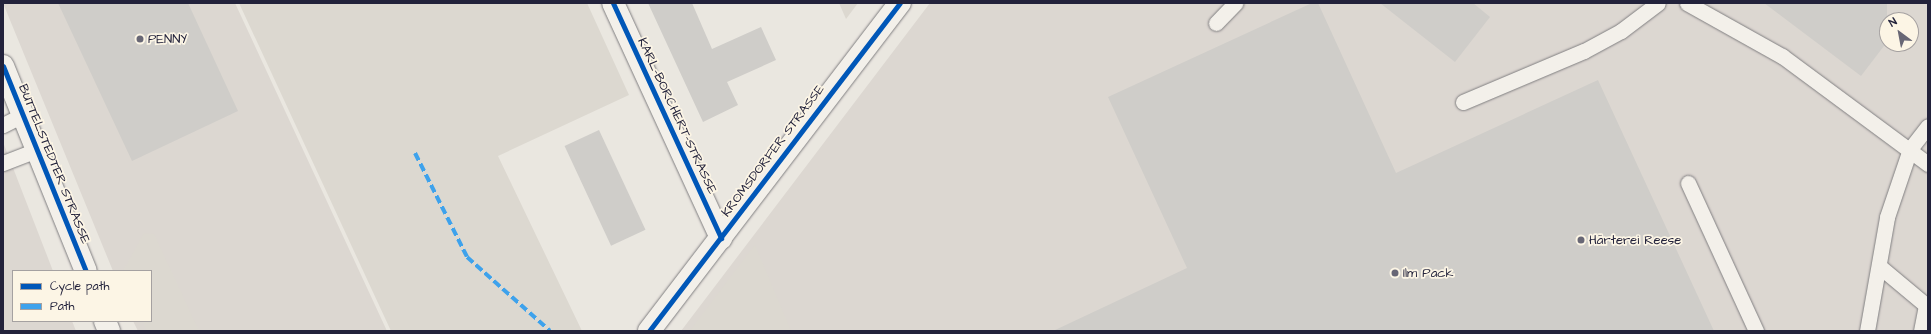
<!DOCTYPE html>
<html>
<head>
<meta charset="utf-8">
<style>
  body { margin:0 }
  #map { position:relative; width:1931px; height:334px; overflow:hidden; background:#eae7e0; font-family:"Architects Daughter",sans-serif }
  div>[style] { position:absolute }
  .built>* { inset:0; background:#dcd7d1 }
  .green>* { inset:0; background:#dcd8d0 }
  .building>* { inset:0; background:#cfcdc9; transform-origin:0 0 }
  .roads { filter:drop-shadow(0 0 1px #807f81) drop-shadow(0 0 1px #807f81) }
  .service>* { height:15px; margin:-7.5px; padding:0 7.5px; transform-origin:7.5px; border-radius:7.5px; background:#f3f0ea }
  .minor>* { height:22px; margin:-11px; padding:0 11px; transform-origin:11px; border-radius:11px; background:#f3f0ea }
  .tertiary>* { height:22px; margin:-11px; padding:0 11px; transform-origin:11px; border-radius:11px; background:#f3f0ea }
  .primary>* { height:22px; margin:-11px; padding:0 11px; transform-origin:11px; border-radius:11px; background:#f3f0ea }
  .quiet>* { height:4px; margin-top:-2px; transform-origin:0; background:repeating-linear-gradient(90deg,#3ea2ec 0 8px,transparent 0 12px) }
  .cycleway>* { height:5px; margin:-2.5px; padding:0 2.5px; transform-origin:2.5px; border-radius:2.5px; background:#0057b8 }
  .dots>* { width:11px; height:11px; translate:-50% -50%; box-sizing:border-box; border:2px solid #fcf5e5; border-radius:50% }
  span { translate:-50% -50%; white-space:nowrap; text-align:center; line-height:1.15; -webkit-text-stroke:3.5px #fcf5e5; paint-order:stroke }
  .poi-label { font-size:13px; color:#22223b }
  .left { translate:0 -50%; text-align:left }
  .street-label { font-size:13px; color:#22223b }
  .frame { position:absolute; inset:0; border:4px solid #22223b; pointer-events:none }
  .legend { position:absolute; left:12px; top:270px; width:140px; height:52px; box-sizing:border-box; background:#fcf5e5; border:1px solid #a5a1a1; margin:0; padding:5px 7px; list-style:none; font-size:12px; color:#22223b }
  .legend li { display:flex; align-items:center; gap:8px; height:20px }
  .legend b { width:20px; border:1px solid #a5a1a1 }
  .north { position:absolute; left:1879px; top:12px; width:40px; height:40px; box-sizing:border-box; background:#fcf5e5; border:1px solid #a5a1a1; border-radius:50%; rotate:328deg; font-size:11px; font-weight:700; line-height:16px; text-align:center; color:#22223b }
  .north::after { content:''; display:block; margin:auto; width:14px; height:18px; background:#686775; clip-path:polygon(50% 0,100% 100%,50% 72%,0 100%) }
</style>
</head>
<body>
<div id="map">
  <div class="built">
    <div style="clip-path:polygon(3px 3px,235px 3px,387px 331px,138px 331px,133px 321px,151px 321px,151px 271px,113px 271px)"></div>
    <div style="clip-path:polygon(evenodd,930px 3px,1928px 3px,1928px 331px,681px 331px,930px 3px,1887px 20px,1911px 20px,1911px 44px,1887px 44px,1887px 20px)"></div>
    <div style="clip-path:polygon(3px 142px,53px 271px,13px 271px,13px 321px,72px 321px,76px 331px,3px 331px)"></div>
  </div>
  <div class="green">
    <div style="clip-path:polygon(239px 3px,587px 3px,629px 95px,498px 156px,582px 331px,391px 331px)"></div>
    <div style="clip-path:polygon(839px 3px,858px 3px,846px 19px)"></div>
    <div style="clip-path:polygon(144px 233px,154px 234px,199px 331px,147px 331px,143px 321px,151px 321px,151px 271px,123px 271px)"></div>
    <div style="clip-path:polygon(755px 245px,791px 331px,690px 331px)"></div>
  </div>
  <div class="building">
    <div style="clip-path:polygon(58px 3px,188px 3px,238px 111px,132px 161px)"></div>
    <div style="clip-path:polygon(648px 3px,692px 3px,712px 49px,761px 27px,776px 60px,727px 82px,738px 105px,703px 122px)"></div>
    <div style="clip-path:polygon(1312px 3px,1318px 3px,1396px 173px,1598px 80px,1714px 331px,1053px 331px,1187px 268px,1108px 97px)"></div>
    <div style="clip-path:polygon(1380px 3px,1473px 3px,1490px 17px,1455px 62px)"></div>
    <div style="clip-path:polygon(1764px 3px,1887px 3px,1887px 42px,1861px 76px)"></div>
    <div style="left:599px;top:130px;width:110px;height:38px;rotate:65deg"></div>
  </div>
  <div class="roads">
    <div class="service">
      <div style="left:1687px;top:3px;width:109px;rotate:29.2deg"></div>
      <div style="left:1782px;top:56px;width:182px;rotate:36.5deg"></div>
      <div style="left:1216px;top:23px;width:28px;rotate:-46deg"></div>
      <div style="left:1463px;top:102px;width:131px;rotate:-22.9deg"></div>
      <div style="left:1584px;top:51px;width:42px;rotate:-28.4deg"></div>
      <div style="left:1621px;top:31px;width:46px;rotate:-37.1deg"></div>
      <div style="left:3px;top:125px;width:22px;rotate:-27deg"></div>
      <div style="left:3px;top:163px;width:36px;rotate:-21deg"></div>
      <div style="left:1688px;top:183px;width:163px;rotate:65.3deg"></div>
      <div style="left:1879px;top:266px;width:64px;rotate:39.9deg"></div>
      <div style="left:1867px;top:331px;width:116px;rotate:-80deg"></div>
      <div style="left:1887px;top:217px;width:72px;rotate:-71.3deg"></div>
      <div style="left:1910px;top:149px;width:29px;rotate:-52deg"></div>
      <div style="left:1921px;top:331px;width:25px;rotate:-79deg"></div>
    </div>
    <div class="minor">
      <div style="left:613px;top:3px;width:259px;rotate:65.3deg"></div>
    </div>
    <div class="tertiary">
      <div style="left:649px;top:331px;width:413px;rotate:-52.6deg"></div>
    </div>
    <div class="primary">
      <div style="left:3px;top:66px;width:221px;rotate:68deg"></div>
      <div style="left:105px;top:321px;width:11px;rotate:68deg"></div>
    </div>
  </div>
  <div class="quiet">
    <div style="left:415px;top:153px;width:116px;rotate:63.4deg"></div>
    <div style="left:467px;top:257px;width:111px;rotate:41.7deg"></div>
  </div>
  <div class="cycleway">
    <div style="left:613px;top:3px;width:259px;rotate:65.3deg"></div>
    <div style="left:3px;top:66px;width:221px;rotate:68deg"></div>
    <div style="left:649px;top:331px;width:413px;rotate:-52.6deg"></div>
  </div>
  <div class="dots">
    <div style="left:140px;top:39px;background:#686775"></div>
    <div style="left:1581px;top:240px;background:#686775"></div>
    <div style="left:1395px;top:273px;background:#686775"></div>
  </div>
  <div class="poi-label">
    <span class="left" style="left:148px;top:39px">PENNY</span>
    <span class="left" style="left:1589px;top:240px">Härterei Reese</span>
    <span class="left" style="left:1403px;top:273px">Ilm Pack</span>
  </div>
  <div class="street-label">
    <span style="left:677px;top:116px;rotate:65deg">KARL-BORCHERT-STRASSE</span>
    <span style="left:773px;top:151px;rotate:-53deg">KROMSDORFER STRASSE</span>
    <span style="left:54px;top:164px;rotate:68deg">BUTTELSTEDTER STRASSE</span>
  </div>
  <div class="frame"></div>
  <ul class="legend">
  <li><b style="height:5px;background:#0057b8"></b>Cycle path</li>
  <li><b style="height:5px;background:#3ea2ec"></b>Path</li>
  </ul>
  <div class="north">N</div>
</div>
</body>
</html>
